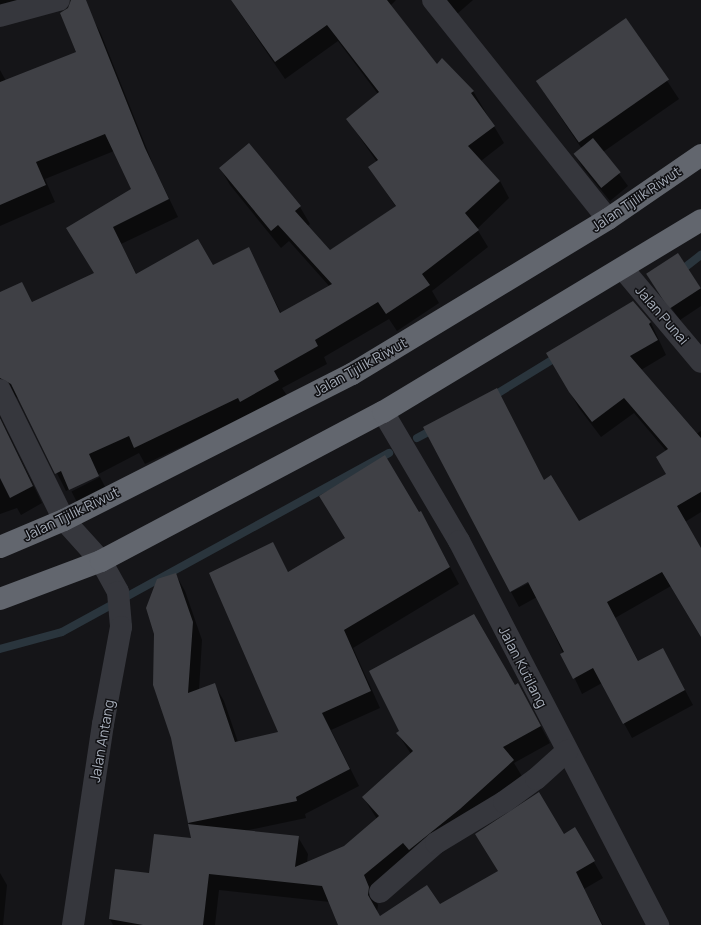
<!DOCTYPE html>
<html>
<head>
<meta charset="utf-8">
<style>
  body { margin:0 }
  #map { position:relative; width:701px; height:925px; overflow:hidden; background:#151518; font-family:Manrope,sans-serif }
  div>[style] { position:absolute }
  .shadow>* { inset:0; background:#0007; transform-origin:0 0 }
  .stream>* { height:8px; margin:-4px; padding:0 4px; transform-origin:4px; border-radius:4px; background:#2a353d }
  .building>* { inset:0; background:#3f4045; transform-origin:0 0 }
  .street>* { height:22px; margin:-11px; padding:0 11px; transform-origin:11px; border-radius:11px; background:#36373d }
  .highway>* { height:22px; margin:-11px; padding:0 11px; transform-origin:11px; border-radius:11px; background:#62666e }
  span { translate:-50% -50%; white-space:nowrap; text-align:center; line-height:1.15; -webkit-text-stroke:3px #101013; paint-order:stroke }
  .street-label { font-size:14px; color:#a6adb9 }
</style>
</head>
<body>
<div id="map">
  <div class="shadow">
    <div style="clip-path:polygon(0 0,36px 0,0 26px)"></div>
    <div style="clip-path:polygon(231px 0,396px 0,390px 6px,437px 65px,473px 91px,504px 143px,481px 161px,500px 181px,509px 198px,477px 229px,488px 247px,432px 291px,439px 303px,397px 331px,389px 319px,324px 357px,327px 364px,282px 388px,288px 397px,145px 464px,139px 453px,66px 491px,20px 400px,12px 394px,0 402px,0 293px,22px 283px,33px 303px,95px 273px,78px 246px,132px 189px,114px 151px,45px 179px,55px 202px,0 226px,0 70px,6px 81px,78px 52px,92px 17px,101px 34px,154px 167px,178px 217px,121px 244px,137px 275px,213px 266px,248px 248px,281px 313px,330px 287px,289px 241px,281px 248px,230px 185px,220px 168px,300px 207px,310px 224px,307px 226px,330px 251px,396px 207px,370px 168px,377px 162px,347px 119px,378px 94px,338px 41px,285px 79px)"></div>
    <div style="clip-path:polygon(445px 0,473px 0,457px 14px)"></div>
    <div style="clip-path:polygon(626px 19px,679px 99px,603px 152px,628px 186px,610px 201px,583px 168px,575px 155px,582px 149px,537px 82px)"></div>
    <div style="clip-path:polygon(678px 254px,701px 289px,701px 306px,680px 320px,648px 275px)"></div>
    <div style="clip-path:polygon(633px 302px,651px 323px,666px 355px,641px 370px,696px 434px,701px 431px,701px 512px,685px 522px,701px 550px,701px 632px,671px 586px,615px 618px,639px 662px,671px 664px,693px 705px,632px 738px,602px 683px,582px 694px,537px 597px,519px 607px,511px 592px,533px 581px,544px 481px,578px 522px,667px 475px,667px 452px,634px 413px,601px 437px,579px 408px,547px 353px)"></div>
    <div style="clip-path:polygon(0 417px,42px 503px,21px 515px,17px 508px,0 514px)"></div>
    <div style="left:100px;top:477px;width:18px;height:32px;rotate:63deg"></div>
    <div style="clip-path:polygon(421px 512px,459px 584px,353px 648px,380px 708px,331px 730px,359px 786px,305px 814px,306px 818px,244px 831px,298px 837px,308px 854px,307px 863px,344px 847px,377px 819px,363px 797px,411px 754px,398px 734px,515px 686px,527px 701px,550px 743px,514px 763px,523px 778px,372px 892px,378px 905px,377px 912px,380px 917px,440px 906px,575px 829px,603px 878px,584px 889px,603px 925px,339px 925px,330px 902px,219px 890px,215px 925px,113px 925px,110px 919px,150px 874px,192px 839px,172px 738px,176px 575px,185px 591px,202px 640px,199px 690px,214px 684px,224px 701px,238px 742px,279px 733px,273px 543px,288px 572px)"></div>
    <div style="clip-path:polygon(0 873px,7px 885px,3px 925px,0 925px)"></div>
  </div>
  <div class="stream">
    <div style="left:679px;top:272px;width:28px;rotate:-38deg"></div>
    <div style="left:490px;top:398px;width:82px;rotate:-31.6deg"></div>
    <div style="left:417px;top:438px;width:21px;rotate:-28deg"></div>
    <div style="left:0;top:649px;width:64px;rotate:-15.3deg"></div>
    <div style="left:62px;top:632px;width:373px;rotate:-28.7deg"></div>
  </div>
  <div class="building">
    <div style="clip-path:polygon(71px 0,86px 0,145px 148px,169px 199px,113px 227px,136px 274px,198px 239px,213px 265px,249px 247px,280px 313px,332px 284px,278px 225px,271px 231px,219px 168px,249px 143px,301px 206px,295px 211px,330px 250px,396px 206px,368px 167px,378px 160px,346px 119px,379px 92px,327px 25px,275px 62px,231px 0,387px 0,437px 64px,442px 58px,474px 91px,471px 93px,495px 126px,468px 146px,500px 181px,465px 213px,479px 230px,422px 274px,430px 285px,386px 314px,378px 302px,315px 340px,318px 346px,274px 371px,279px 380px,240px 402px,238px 398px,134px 448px,129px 436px,89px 454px,99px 476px,69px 490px,61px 471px,55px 474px,11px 384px,0 378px,0 292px,22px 282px,32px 302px,94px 273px,66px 228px,131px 189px,105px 134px,36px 162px,46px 185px,0 205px,0 82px,76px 52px,60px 13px,68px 8px)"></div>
    <div style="left:626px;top:18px;width:75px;height:110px;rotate:55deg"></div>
    <div style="left:593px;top:138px;width:44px;height:25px;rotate:51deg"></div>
    <div style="left:678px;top:253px;width:42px;height:38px;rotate:57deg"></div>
    <div style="clip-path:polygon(633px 301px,651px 322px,649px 324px,658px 340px,630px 356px,701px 438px,701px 492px,677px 506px,701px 548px,701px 637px,662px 572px,607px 602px,638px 661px,663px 648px,685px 690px,623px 724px,593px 668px,573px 679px,560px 654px,564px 652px,528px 582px,510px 592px,423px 427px,497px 388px,544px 480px,551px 475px,579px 521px,666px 474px,656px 457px,668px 449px,624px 398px,592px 422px,569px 392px,546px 353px)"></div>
    <div style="clip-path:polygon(0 418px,33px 486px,10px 498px,0 478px)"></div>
    <div style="clip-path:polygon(385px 455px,419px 512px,421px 511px,450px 567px,344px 630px,371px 691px,322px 713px,350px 769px,296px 797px,297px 801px,188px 823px,171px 738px,153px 685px,154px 634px,146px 608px,157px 579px,176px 573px,193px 622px,188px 693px,215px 683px,235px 742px,278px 732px,209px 573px,273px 542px,288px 572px,345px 538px,319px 496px)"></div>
    <div style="clip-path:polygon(474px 614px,515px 685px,518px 683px,541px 726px,503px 747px,514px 760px,460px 809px,409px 850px,403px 843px,364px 875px,369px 887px,368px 895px,380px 916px,427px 885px,440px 904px,498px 871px,475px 834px,539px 792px,564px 834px,575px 827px,595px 861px,576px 872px,602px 925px,338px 925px,322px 886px,209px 874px,203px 925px,143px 925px,109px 919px,115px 869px,149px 873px,154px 834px,191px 838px,188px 824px,299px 836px,295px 867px,344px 846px,379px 816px,362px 797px,413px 751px,396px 733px,399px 731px,369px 671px)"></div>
  </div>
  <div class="street">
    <div style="left:433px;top:0;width:280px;rotate:51.4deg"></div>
    <div style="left:0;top:16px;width:61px;rotate:-15.2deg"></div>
    <div style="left:623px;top:269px;width:121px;rotate:50deg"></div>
    <div style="left:0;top:390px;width:145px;rotate:63.8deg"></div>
    <div style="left:64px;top:520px;width:55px;rotate:47.9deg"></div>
    <div style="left:101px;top:561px;width:35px;rotate:61deg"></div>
    <div style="left:118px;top:592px;width:35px;rotate:85deg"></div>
    <div style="left:121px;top:627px;width:99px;rotate:100.5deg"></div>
    <div style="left:103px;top:724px;width:203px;rotate:98.5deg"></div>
    <div style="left:383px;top:412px;width:150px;rotate:59.5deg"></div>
    <div style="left:459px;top:541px;width:433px;rotate:62.6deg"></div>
    <div style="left:380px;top:892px;width:74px;rotate:-41.2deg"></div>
    <div style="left:436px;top:843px;width:79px;rotate:-31.1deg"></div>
    <div style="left:504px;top:802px;width:39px;rotate:-36deg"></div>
    <div style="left:536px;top:779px;width:42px;rotate:-42.1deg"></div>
  </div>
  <div class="highway">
    <div style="left:0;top:547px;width:69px;rotate:-22.9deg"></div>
    <div style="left:64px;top:520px;width:323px;rotate:-26.9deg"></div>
    <div style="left:352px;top:374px;width:299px;rotate:-31.2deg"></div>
    <div style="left:608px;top:219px;width:113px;rotate:-34.5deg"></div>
    <div style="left:0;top:599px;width:108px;rotate:-20.6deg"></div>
    <div style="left:101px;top:561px;width:319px;rotate:-27.9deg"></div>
    <div style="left:383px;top:412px;width:371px;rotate:-31.1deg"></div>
  </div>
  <div class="street-label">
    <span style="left:636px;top:199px;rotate:-34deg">Jalan Tjilik Riwut</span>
    <span style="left:662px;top:315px;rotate:49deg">Jalan Punai</span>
    <span style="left:360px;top:367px;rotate:-29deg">Jalan Tjilik Riwut</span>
    <span style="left:71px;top:514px;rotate:-26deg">Jalan Tjilik Riwut</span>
    <span style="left:523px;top:667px;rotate:63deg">Jalan Kutilang</span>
    <span style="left:102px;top:741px;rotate:-80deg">Jalan Antang</span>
  </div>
</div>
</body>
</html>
